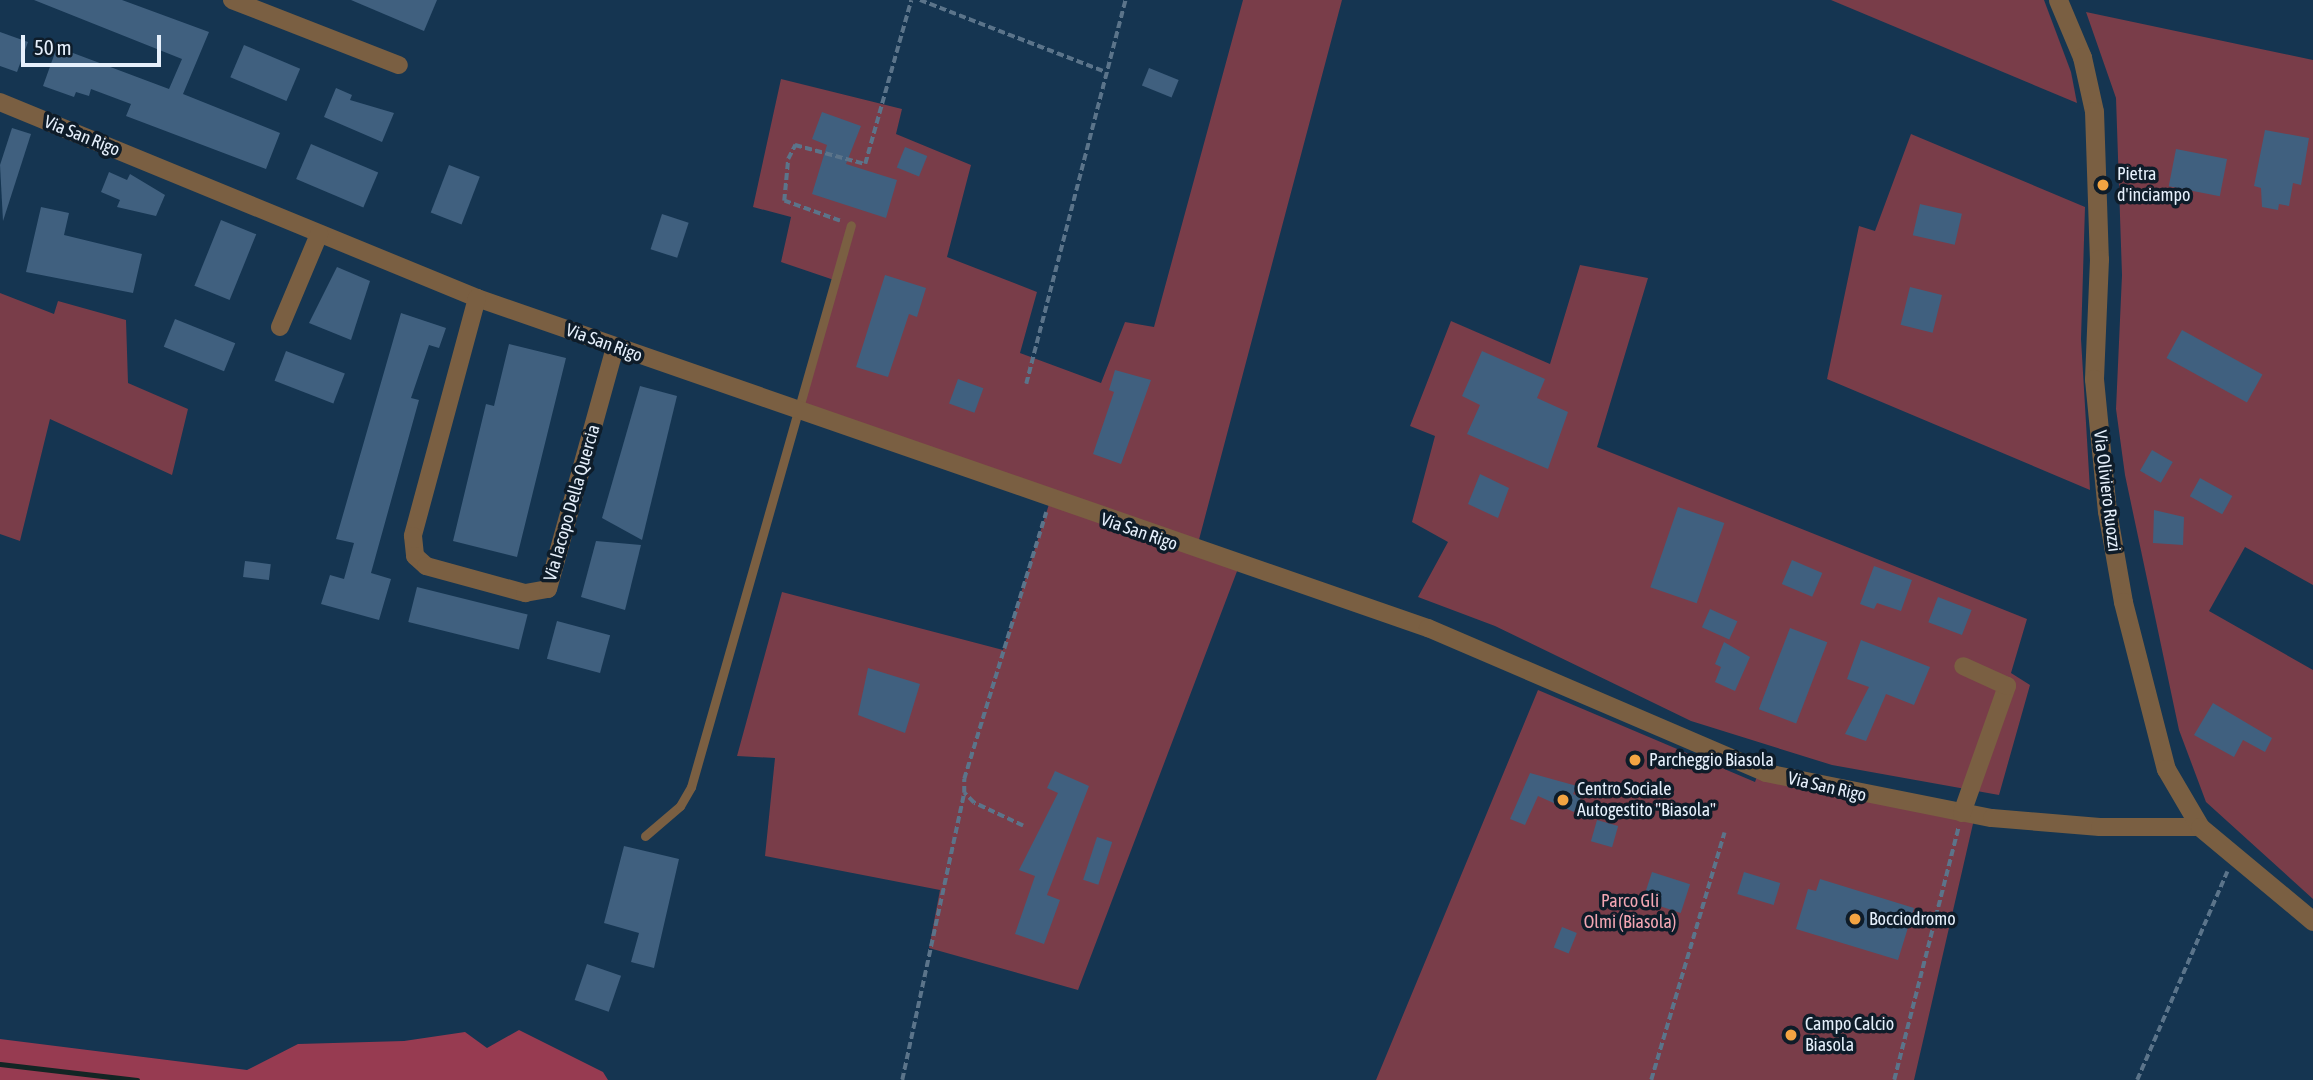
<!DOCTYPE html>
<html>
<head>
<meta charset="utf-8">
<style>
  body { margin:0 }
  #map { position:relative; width:2313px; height:1080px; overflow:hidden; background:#153551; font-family:"Asap Condensed",sans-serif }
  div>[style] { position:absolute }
  .green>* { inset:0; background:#793d49 }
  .forest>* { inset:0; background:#973b51 }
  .stream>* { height:5px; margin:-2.5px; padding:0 2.5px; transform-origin:2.5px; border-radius:2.5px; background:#132524 }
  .building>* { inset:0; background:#40607f; transform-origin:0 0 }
  .path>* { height:3.5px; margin-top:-1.75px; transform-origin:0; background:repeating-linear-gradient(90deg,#5b748a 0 7px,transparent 0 10.5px) }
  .service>* { height:9px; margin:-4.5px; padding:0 4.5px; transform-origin:4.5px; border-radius:4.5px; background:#7a5f42 }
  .minor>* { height:18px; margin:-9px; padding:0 9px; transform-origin:9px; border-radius:9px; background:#7a5f42 }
  .tertiary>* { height:19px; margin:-9.5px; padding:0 9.5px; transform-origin:9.5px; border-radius:9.5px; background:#7a5f42 }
  .dots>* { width:19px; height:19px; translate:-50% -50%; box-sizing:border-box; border:4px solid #0e1c29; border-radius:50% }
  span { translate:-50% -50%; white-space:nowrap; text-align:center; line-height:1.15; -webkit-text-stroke:7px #0e1c29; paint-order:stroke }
  .street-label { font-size:18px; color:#e6f0fc }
  .poi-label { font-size:18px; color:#e6f0fc }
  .left { translate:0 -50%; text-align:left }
  .park-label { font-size:18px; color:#f3a6b3 }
  .scale { position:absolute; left:21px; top:35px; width:140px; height:32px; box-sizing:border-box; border:4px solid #e6f0fc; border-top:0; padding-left:9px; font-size:21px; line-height:24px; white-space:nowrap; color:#e6f0fc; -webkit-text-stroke:5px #0e1c29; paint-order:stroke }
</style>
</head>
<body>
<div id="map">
  <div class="green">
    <div style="clip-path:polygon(1243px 0,1342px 0,1196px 551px,1239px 566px,1078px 990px,929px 948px,940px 890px,765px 856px,775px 758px,737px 756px,782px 592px,1003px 650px,1050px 501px,795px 411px,834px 280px,781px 262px,791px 217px,753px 207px,781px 79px,902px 109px,896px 134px,971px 165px,947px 257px,1037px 292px,1020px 353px,1101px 383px,1125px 322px,1154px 327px)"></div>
    <div style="clip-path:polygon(1831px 0,2044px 0,2071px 72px,2077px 103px)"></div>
    <div style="clip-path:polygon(2086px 12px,2313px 60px,2313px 585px,2245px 547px,2209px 611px,2313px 670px,2313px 899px,2206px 802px,2179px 730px,2125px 475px,2116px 409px,2122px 275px,2116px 98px)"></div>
    <div style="clip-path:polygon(1911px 134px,2085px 207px,2081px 339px,2090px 490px,1827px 379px,1859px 226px,1875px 231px)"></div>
    <div style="clip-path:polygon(1580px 265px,1648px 278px,1597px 447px,2027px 619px,2011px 673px,2030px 685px,1999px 795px,1832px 765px,1691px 721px,1495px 626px,1418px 597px,1448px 542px,1412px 522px,1435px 436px,1410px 426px,1451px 321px,1550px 364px)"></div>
    <div style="clip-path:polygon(0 293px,54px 314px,58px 301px,126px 320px,128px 383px,188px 409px,172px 475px,50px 419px,20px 541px,0 534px)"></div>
    <div style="clip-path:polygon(1538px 690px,1755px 782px,1759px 771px,1975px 815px,1914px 1080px,1376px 1080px)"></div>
  </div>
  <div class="forest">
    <div style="clip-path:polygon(519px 1030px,603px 1072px,608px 1080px,0 1080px,0 1039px,247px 1070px,298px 1044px,404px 1041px,465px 1032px,487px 1048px)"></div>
  </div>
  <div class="stream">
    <div style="left:0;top:1064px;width:138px;rotate:6.7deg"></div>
  </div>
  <div class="building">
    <div style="clip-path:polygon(34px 0,122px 0,209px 32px,183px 94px,280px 133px,266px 169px,126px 116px,131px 104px,91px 89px,89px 96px,76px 92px,74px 97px,43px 86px,57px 47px,169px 89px,182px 59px)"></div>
    <div style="clip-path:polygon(351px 0,437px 0,424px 31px)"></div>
    <div style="clip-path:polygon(0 32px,28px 42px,17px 72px,0 66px)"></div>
    <div style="left:244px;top:45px;width:61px;height:35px;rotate:23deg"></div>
    <div style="left:1149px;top:68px;width:32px;height:19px;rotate:22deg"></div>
    <div style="clip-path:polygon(336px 88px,352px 95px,350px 100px,394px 113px,382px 142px,324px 117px)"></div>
    <div style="clip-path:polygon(822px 112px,861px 126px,846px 164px,897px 180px,886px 218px,812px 194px,827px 145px,812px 139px)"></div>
    <div style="clip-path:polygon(12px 128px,31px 134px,3px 221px,0 165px)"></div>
    <div style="clip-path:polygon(2265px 130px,2309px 138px,2301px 185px,2293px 183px,2289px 206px,2279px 204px,2278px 210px,2262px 207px,2261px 188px,2254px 186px)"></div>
    <div style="left:311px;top:144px;width:73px;height:38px;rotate:23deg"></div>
    <div style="left:905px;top:147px;width:24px;height:22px;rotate:22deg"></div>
    <div style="left:2176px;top:149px;width:52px;height:38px;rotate:11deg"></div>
    <div style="left:449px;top:165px;width:33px;height:51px;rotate:21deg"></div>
    <div style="clip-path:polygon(109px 172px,127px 180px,130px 174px,165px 195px,156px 216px,117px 207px,120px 200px,101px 192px)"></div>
    <div style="left:1920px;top:204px;width:43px;height:32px;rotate:13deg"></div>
    <div style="clip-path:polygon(41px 207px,69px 213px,64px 235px,142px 254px,133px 293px,26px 272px)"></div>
    <div style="left:662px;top:214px;width:28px;height:37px;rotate:18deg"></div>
    <div style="left:221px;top:220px;width:38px;height:71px;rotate:22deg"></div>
    <div style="clip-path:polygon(337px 267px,370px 281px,351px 340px,309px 323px)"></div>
    <div style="clip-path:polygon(885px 275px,926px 288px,917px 317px,909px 314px,888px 377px,856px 367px)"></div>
    <div style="left:1910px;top:287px;width:33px;height:39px;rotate:14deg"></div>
    <div style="clip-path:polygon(401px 313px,446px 328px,439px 348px,429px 345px,411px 398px,419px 400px,371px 573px,391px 579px,379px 620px,321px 604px,330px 575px,344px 579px,354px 543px,336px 539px)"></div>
    <div style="left:175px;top:319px;width:65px;height:30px;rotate:22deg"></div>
    <div style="left:2182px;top:330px;width:92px;height:32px;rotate:29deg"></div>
    <div style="clip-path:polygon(509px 344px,566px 358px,517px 557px,453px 541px,486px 404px,494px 406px)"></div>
    <div style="left:286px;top:351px;width:63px;height:32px;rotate:21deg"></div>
    <div style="clip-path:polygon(1482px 351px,1545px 379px,1537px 398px,1568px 412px,1548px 469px,1467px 434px,1480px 405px,1462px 396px)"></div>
    <div style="clip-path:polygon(1115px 370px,1151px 380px,1121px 464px,1093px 454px,1114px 392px,1109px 390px)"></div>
    <div style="left:958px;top:379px;width:27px;height:26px;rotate:20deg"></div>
    <div style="clip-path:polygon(640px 386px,677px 396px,642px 540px,602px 518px)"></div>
    <div style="left:2152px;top:450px;width:24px;height:24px;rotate:30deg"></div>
    <div style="clip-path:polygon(1480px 474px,1509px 488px,1498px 518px,1468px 504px)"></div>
    <div style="left:2200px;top:478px;width:37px;height:21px;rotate:29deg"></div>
    <div style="left:1678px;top:507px;width:49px;height:85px;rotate:19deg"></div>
    <div style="clip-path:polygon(2154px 510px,2184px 517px,2183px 545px,2153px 543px)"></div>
    <div style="clip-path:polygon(596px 541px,641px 545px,625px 610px,581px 597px)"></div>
    <div style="left:1792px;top:560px;width:33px;height:26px;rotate:23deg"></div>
    <div style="left:245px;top:561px;width:26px;height:16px;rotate:7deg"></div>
    <div style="clip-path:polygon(1874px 566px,1912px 580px,1901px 611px,1877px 603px,1874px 609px,1860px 604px)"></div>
    <div style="left:417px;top:587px;width:114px;height:36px;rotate:14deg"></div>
    <div style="left:1938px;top:597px;width:36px;height:27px;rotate:21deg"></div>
    <div style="left:1710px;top:609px;width:30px;height:20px;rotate:24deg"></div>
    <div style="left:557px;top:621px;width:55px;height:39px;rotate:15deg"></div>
    <div style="left:1790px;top:628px;width:40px;height:87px;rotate:21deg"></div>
    <div style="clip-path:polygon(1861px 640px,1930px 667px,1914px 705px,1886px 694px,1866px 741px,1845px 734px,1869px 687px,1847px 679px)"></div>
    <div style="clip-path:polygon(1724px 642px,1750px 657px,1735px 691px,1715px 682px,1721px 667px,1715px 664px)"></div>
    <div style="clip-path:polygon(868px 668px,920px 684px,905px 733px,858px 715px)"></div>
    <div style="clip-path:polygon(2213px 703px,2272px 738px,2265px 752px,2243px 740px,2234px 757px,2194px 735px)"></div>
    <div style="clip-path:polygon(1055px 771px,1089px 786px,1047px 895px,1060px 900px,1044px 944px,1015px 934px,1035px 876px,1019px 870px,1058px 793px,1047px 788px)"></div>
    <div style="clip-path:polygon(1530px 773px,1577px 786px,1573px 794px,1581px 797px,1574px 812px,1538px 796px,1525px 825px,1510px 819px)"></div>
    <div style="left:1597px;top:820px;width:22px;height:22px;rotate:16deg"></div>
    <div style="left:1097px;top:837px;width:16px;height:45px;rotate:18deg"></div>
    <div style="clip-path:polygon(624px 846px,679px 859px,654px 968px,631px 962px,639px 933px,604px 923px)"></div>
    <div style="left:1652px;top:872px;width:40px;height:30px;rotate:18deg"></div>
    <div style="left:1744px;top:872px;width:38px;height:23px;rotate:17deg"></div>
    <div style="clip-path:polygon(1820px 879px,1914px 908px,1898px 960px,1796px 929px,1808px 889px,1816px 891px)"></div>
    <div style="left:1562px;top:927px;width:16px;height:22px;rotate:22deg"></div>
    <div style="left:587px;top:964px;width:36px;height:38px;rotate:19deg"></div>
  </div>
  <div class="path">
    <div style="left:920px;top:0;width:199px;rotate:21.2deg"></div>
    <div style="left:840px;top:221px;width:59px;rotate:-160.3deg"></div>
    <div style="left:784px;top:201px;width:42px;rotate:-84.6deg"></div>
    <div style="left:788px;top:159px;width:16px;rotate:-63deg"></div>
    <div style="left:795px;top:145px;width:73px;rotate:15.2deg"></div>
    <div style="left:865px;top:164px;width:170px;rotate:-74.3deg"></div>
    <div style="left:1026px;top:384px;width:397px;rotate:-75.5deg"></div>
    <div style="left:1023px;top:826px;width:54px;rotate:-154.9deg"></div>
    <div style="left:974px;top:803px;width:14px;rotate:-135deg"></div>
    <div style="left:964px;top:793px;width:14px;rotate:-90deg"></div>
    <div style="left:964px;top:779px;width:279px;rotate:-72.9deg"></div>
    <div style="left:902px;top:1080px;width:294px;rotate:-77.8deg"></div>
    <div style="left:1651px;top:1080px;width:258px;rotate:-73.5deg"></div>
    <div style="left:1894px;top:1080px;width:260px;rotate:-75.7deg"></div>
    <div style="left:2137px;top:1080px;width:227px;rotate:-66.6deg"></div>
  </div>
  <div class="service">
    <div style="left:645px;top:836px;width:46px;rotate:-40.6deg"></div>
    <div style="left:680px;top:806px;width:22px;rotate:-60deg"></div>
    <div style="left:691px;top:787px;width:584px;rotate:-74.11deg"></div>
  </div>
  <div class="minor">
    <div style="left:232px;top:0;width:179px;rotate:21.3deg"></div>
    <div style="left:0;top:102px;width:516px;rotate:22.34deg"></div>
    <div style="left:477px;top:298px;width:1007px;rotate:19.14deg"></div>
    <div style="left:1428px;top:628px;width:368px;rotate:23.2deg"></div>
    <div style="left:1766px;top:773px;width:230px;rotate:11.3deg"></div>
    <div style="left:1992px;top:818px;width:108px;rotate:4.8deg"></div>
    <div style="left:2100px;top:827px;width:100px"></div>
    <div style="left:477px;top:298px;width:246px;rotate:105.1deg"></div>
    <div style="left:413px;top:536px;width:20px;rotate:84deg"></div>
    <div style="left:415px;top:556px;width:15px;rotate:42deg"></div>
    <div style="left:426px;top:566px;width:103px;rotate:15.3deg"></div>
    <div style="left:525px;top:593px;width:23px;rotate:-10deg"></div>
    <div style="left:548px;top:589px;width:251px;rotate:-74.5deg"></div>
    <div style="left:280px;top:327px;width:101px;rotate:-67.2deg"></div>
    <div style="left:1962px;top:813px;width:135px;rotate:-70.5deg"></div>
    <div style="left:2007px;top:686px;width:48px;rotate:-155.6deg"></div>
  </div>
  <div class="tertiary">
    <div style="left:2058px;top:0;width:62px;rotate:67.2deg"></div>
    <div style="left:2082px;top:57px;width:55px;rotate:77.5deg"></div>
    <div style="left:2094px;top:111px;width:148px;rotate:88.1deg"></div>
    <div style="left:2099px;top:259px;width:120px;rotate:92.4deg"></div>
    <div style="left:2094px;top:379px;width:133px;rotate:84.4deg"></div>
    <div style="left:2107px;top:511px;width:92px;rotate:80deg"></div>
    <div style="left:2123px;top:602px;width:172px;rotate:75.6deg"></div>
    <div style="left:2166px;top:769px;width:67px;rotate:59.6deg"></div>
    <div style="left:2200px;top:827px;width:147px;rotate:39.8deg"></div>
  </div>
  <div class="dots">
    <div style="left:2103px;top:185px;background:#f3a442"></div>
    <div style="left:1635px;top:760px;background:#f3a442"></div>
    <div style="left:1563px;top:800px;background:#f3a442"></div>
    <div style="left:1855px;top:919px;background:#f3a442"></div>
    <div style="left:1791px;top:1035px;background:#f3a442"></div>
  </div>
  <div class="street-label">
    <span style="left:82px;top:136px;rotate:22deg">Via San Rigo</span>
    <span style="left:604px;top:343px;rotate:20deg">Via San Rigo</span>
    <span style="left:2107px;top:491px;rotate:83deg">Via Oliviero Ruozzi</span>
    <span style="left:572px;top:503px;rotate:-74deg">Via Iacopo Della Quercia</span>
    <span style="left:1139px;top:532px;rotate:19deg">Via San Rigo</span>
    <span style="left:1827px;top:787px;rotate:13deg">Via San Rigo</span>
  </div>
  <div class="poi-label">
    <span class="left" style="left:2117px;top:185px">Pietra<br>d'inciampo</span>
    <span class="left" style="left:1649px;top:760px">Parcheggio Biasola</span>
    <span class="left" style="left:1577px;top:800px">Centro Sociale<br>Autogestito "Biasola"</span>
    <span class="left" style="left:1869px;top:919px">Bocciodromo</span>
    <span class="left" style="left:1805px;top:1035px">Campo Calcio<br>Biasola</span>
  </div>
  <div class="park-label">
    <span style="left:1630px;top:912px">Parco Gli<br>Olmi (Biasola)</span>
  </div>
  <div class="scale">50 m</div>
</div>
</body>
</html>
